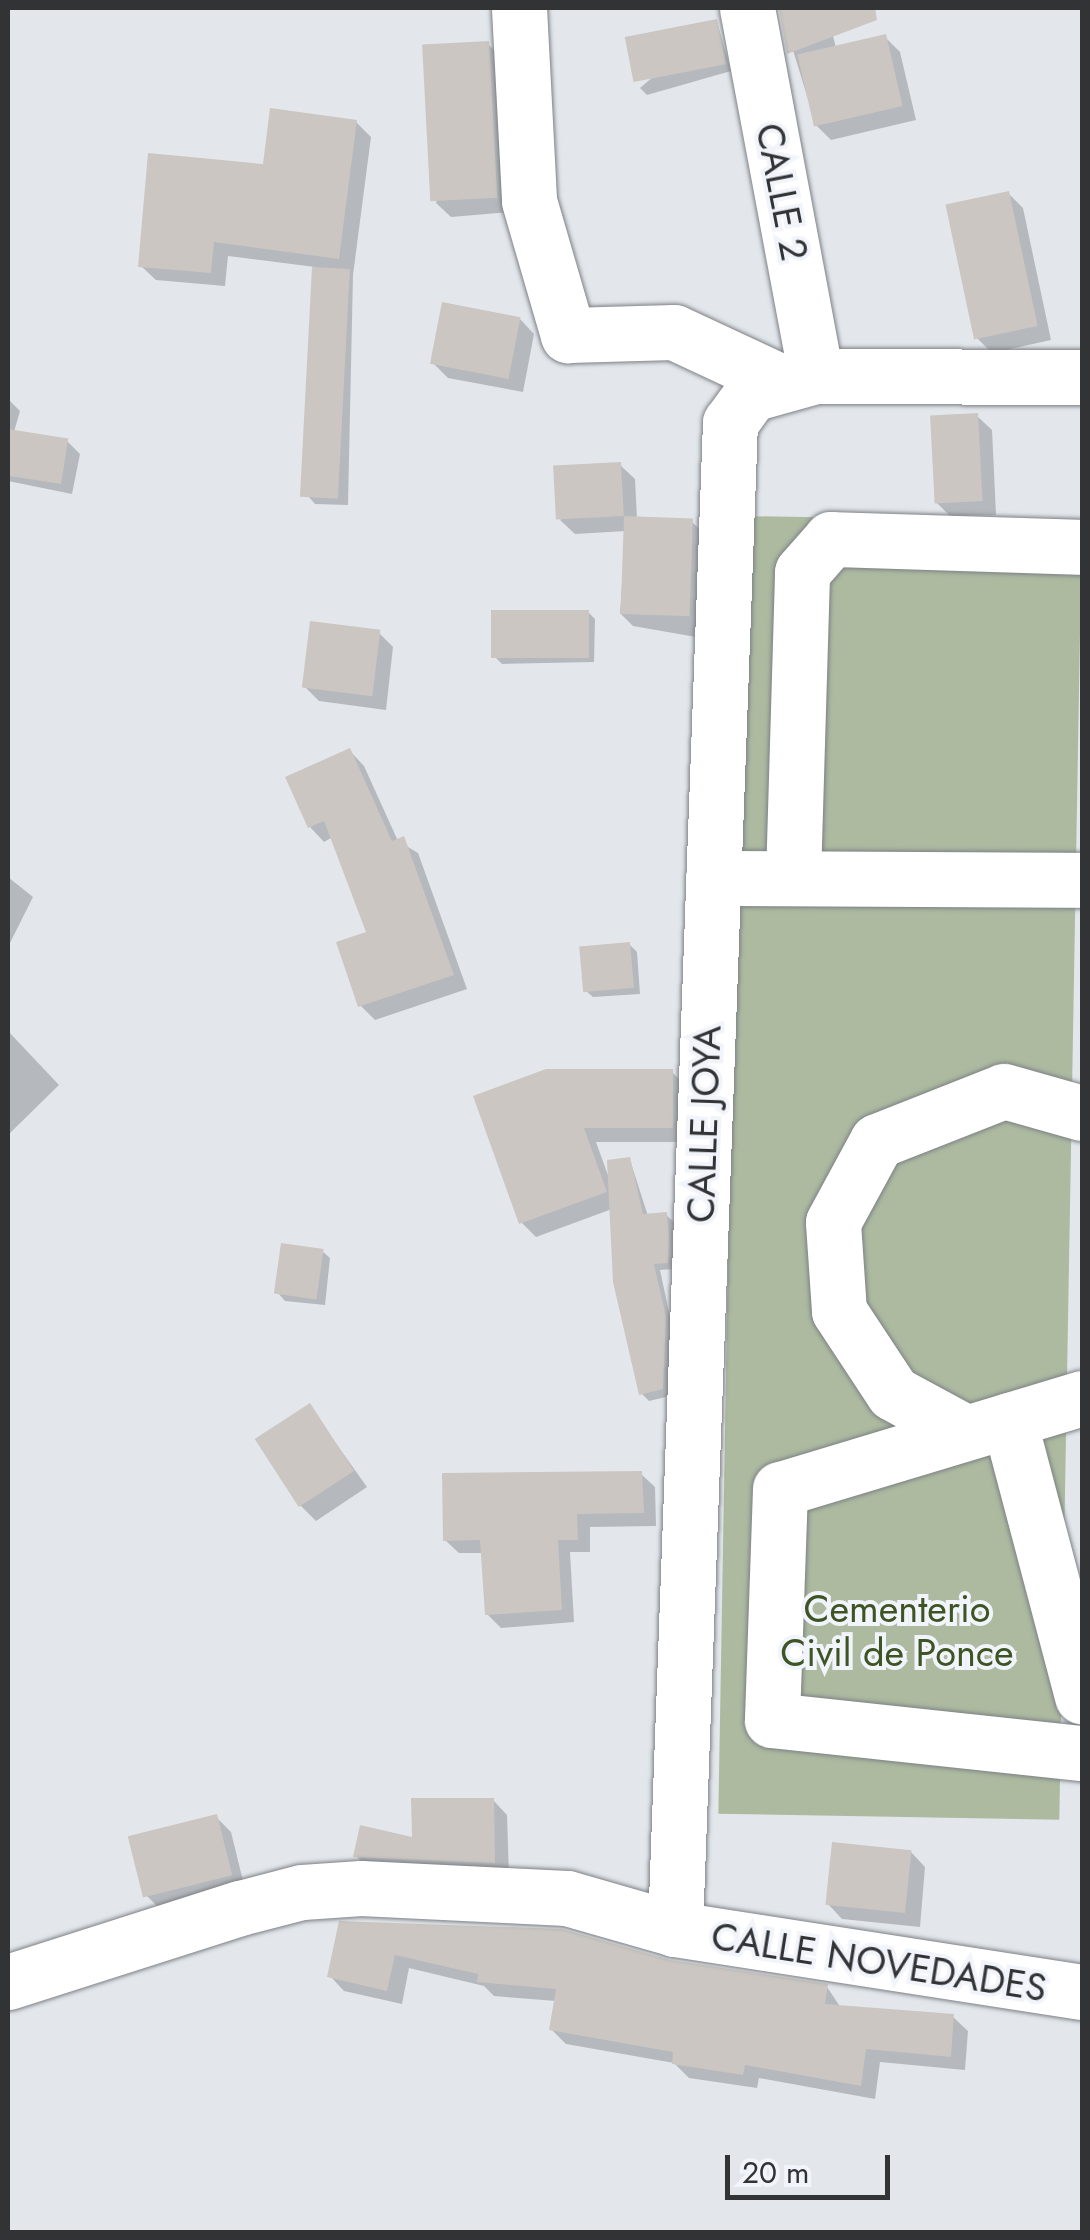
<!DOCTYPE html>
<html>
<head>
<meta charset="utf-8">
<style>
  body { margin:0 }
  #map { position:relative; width:1090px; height:2240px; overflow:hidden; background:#e3e7ec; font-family:Jost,sans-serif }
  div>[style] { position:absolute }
  .green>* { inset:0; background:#adbaa0; transform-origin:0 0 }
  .shadow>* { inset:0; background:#0003 }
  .building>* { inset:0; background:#cbc6c1; transform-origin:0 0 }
  .roads { filter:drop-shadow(0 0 2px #7d8185) drop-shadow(0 0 2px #7d8185) }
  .minor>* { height:55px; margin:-27.5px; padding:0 27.5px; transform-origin:27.5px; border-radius:27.5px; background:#fff }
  span { translate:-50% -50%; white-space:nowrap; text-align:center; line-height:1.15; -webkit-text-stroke:8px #f1f4fa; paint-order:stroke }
  .street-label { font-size:38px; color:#313335 }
  .park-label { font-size:38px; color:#3e5423 }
  .frame { position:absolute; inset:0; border:10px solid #313335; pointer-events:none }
  .scale { position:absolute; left:725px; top:2155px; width:165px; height:45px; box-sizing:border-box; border:5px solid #313335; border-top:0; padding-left:12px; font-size:30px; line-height:35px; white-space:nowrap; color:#313335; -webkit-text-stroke:8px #f1f4fa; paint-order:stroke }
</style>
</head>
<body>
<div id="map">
  <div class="green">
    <div style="left:741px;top:516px;width:341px;height:1298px;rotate:1deg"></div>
  </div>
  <div class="shadow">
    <div style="clip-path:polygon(780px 8px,826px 8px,836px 48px,885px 37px,900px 52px,916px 120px,831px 140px,816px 125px)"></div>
    <div style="clip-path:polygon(717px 22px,731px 71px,647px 95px,640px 88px)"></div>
    <div style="clip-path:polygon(488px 44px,503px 59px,510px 212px,451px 217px,436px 203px)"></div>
    <div style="clip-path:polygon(356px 122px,371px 137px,353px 275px,348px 505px,315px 504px,308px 496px,315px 267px,228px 256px,225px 286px,156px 280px,141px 266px,265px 167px)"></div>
    <div style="clip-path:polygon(1008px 193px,1023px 208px,1051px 340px,992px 353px,977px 338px)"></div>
    <div style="clip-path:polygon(520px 319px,534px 334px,523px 392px,448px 378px,433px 363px)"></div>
    <div style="clip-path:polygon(8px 399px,20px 411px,14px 432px,66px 440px,80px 454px,72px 494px,8px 481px)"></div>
    <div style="clip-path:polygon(977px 416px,992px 430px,996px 515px,950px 516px,935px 501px)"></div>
    <div style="clip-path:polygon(620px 465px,635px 479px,637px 519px,692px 522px,705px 534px,696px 637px,633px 626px,620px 613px,626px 531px,575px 534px,560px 520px)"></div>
    <div style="clip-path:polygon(588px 612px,595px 619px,594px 662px,502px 664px,495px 657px)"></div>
    <div style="clip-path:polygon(378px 632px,393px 647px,386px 710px,319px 701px,305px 687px)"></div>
    <div style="clip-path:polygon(350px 751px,364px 766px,398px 841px,418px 853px,467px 989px,375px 1020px,360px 1005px,370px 933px,331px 838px,324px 842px,310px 827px)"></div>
    <div style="clip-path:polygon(8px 877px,33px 897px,8px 947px)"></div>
    <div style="clip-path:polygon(630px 945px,637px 952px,640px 994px,593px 997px,585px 990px)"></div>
    <div style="clip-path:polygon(8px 1031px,59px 1085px,8px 1135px)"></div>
    <div style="clip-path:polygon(672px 1072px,687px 1087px,687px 1142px,596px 1142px,609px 1178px,630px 1160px,648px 1216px,666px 1215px,674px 1222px,674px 1269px,660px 1270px,672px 1326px,670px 1396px,649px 1401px,641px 1393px,612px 1209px,536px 1237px,521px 1222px,476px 1097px)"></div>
    <div style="clip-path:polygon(322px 1251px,330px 1258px,325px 1305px,285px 1301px,278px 1293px)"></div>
    <div style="clip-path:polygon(310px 1407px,367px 1487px,316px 1521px,301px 1506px)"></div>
    <div style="clip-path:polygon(641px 1474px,655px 1487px,656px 1526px,590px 1527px,590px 1552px,570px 1552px,574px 1622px,501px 1628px,487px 1614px,484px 1553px,459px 1553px,445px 1540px)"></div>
    <div style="clip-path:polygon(493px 1800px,507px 1815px,509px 1877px,371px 1871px,356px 1856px,414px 1840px)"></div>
    <div style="clip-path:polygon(216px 1817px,231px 1832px,245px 1889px,161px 1910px,146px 1895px)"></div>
    <div style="clip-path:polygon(911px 1852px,925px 1867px,920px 1927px,842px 1919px,828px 1904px)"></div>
    <div style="clip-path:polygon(341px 1923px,827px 1987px,841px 2008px,953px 2017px,968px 2031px,965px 2070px,880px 2062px,875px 2099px,759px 2078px,757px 2088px,689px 2078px,674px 2063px,566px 2044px,551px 2029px,556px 2001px,494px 1996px,484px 1986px,409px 1968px,402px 2004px,344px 1991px,330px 1976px)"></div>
  </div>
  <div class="building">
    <div style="clip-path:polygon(779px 8px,875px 8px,877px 20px,787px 54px)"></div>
    <div style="left:717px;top:19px;width:46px;height:94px;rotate:79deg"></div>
    <div style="left:886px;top:34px;width:74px;height:91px;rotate:77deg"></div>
    <div style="left:489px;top:41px;width:157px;height:67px;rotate:87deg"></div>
    <div style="clip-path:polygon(270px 108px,357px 120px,339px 259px,214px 242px,211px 273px,138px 267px,148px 153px,263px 164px)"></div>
    <div style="left:1009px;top:191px;width:138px;height:65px;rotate:78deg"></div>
    <div style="left:312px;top:267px;width:38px;height:230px;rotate:3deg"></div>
    <div style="left:442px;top:302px;width:80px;height:63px;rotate:11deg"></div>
    <div style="left:978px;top:413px;width:88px;height:48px;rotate:87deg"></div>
    <div style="left:8px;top:429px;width:61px;height:46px;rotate:9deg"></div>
    <div style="left:621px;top:462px;width:54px;height:68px;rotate:87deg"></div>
    <div style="left:624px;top:516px;width:69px;height:98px;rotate:2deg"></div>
    <div style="left:491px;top:610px;width:98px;height:48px"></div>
    <div style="left:310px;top:621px;width:71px;height:67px;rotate:7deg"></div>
    <div style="clip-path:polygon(350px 748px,392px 841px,404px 836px,454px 975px,358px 1007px,336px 942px,366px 932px,324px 821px,308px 828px,285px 777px)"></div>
    <div style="left:630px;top:942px;width:46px;height:51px;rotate:85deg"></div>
    <div style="clip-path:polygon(546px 1069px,673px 1069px,673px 1128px,584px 1128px,607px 1192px,519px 1224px,473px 1096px)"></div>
    <div style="clip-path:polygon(630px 1157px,643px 1214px,667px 1212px,669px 1237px,668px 1263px,654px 1264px,666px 1317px,663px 1389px,639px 1395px,613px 1282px,607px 1160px)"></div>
    <div style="left:281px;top:1243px;width:43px;height:51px;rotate:8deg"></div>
    <div style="left:310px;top:1403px;width:81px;height:66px;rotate:57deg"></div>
    <div style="clip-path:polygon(642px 1471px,644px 1513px,577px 1514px,578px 1540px,558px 1540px,562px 1610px,485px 1615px,480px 1540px,443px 1541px,442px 1473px)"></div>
    <div style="clip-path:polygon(411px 1798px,494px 1798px,495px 1863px,353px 1857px,360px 1825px,412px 1837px)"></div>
    <div style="left:217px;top:1814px;width:63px;height:92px;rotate:76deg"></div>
    <div style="left:832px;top:1842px;width:80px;height:63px;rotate:6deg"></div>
    <div style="clip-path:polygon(339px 1921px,562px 1929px,670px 1960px,828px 1984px,825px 2004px,954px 2014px,951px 2057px,866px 2049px,861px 2086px,745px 2065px,743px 2075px,672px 2064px,673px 2052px,549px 2030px,556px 1989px,477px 1982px,478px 1974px,395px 1955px,387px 1991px,327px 1977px)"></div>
  </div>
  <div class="roads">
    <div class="minor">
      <div style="left:519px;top:8px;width:193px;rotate:87deg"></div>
      <div style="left:529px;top:201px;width:140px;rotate:73.8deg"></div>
      <div style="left:568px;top:335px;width:106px;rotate:-1.6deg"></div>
      <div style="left:674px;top:332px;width:116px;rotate:25deg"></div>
      <div style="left:747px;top:8px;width:374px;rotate:79.4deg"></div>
      <div style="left:713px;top:878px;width:369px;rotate:0.3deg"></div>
      <div style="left:793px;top:878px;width:306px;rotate:-88.3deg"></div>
      <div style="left:802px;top:572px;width:44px;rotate:-48.7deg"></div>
      <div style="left:831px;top:539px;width:251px;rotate:1.8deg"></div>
      <div style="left:1082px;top:1398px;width:315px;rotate:163.2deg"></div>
      <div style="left:780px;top:1489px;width:231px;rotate:92deg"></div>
      <div style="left:772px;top:1720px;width:312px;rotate:6.1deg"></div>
      <div style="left:1009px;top:1420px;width:286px;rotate:75.2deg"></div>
      <div style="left:965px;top:1432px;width:82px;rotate:-151.6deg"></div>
      <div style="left:893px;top:1393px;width:98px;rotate:-123.4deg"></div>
      <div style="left:839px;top:1311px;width:89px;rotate:-93.9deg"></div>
      <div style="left:833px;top:1222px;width:92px;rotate:-61.5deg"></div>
      <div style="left:877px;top:1141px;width:136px;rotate:-21.5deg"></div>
      <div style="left:1004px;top:1091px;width:81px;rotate:15.8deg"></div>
      <div style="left:675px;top:1929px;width:1507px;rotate:-87.91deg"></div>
      <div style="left:730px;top:423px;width:36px;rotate:-54deg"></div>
      <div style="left:751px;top:394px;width:67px;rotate:-15.5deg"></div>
      <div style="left:816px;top:376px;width:266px;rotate:0.2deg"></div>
      <div style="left:8px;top:1982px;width:244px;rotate:-17.7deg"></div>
      <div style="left:240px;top:1908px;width:64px;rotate:-14.5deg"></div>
      <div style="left:302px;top:1892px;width:59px;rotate:-3.9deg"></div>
      <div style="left:361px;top:1888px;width:206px;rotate:2.8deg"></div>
      <div style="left:567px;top:1898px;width:112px;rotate:16deg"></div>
      <div style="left:675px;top:1929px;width:412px;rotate:8.8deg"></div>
    </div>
  </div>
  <div class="street-label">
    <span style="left:782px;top:192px;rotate:79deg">CALLE 2</span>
    <span style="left:704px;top:1124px;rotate:-88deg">CALLE JOYA</span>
    <span style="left:879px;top:1962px;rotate:9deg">CALLE NOVEDADES</span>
  </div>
  <div class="park-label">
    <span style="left:897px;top:1631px">Cementerio<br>Civil de Ponce</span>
  </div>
  <div class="frame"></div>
  <div class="scale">20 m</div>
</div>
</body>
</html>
